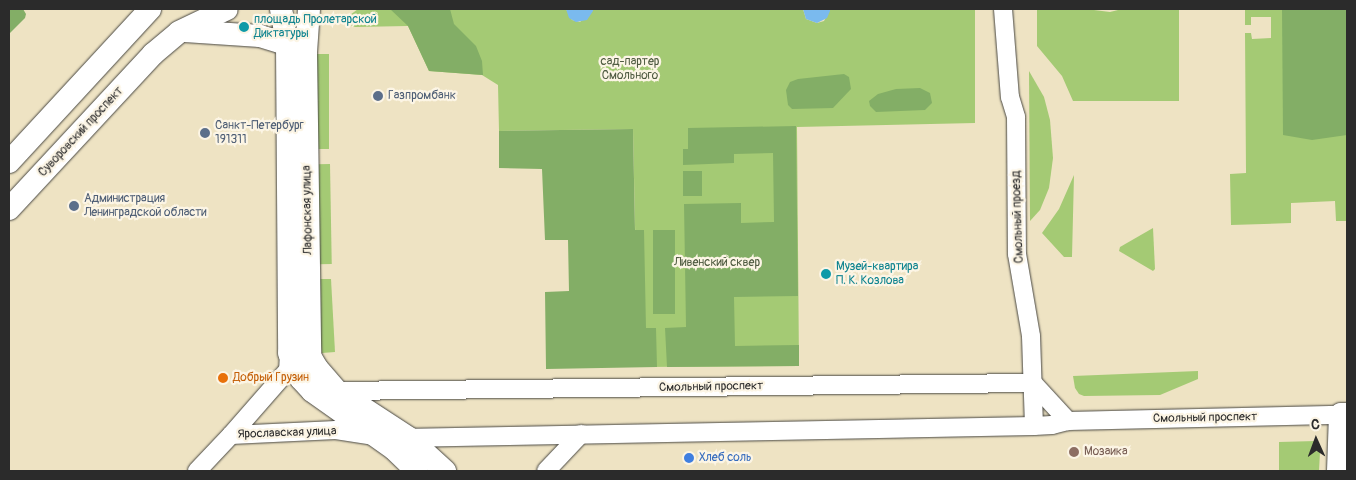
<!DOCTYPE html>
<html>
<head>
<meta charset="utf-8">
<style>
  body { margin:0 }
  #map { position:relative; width:1356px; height:480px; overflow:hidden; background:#eee3c3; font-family:Pangolin,sans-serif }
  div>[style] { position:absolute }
  .green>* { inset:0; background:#a4ca74; transform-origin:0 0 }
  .forest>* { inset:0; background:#83ae66; transform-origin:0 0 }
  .water>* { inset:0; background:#7abaee }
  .roads { filter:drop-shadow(0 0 1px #484742) drop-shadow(0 0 1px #484742) }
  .minor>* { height:18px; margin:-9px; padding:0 9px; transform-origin:9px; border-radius:9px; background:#fff }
  .tertiary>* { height:22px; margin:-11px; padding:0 11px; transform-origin:11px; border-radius:11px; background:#fff }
  .secondary>* { height:25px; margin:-12.5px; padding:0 12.5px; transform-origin:12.5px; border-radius:12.5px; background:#fff }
  .dots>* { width:14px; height:14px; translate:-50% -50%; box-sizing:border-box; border:2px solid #fcf5e5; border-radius:50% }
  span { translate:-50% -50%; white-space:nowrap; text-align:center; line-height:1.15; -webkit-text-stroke:4.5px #fcf5e5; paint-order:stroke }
  .culture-label { font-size:12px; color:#0d838f }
  .left { translate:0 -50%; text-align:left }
  .park-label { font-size:12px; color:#4f5b41 }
  .service-label { font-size:12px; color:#4e5e75 }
  .street-label { font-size:12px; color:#2b2b2b }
  .food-label { font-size:12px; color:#c56008 }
  .education-label { font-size:12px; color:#785e54 }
  .shop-label { font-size:12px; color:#366cbe }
  .frame { position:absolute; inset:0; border:10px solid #2b2b2b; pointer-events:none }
  .north { position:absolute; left:1291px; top:415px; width:50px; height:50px; -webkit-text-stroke:4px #fcf5e5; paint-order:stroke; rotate:358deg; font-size:14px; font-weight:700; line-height:20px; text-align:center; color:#2b2b2b }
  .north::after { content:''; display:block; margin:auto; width:18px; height:22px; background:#2b2b2b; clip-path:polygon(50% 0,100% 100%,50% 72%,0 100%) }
</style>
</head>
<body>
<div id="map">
  <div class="green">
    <div style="clip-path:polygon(358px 9px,566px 9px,572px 20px,580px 22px,593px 9px,803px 9px,806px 19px,817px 23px,824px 21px,830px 9px,975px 9px,975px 123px,797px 127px,799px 366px,638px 367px,633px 129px,499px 131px,498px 85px,482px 75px,429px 71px,408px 26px,355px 27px,342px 21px)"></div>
    <div style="clip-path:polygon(1037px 9px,1086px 9px,1110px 12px,1122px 9px,1179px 9px,1179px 101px,1073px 101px,1062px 76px,1037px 46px)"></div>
    <div style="clip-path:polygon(1245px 9px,1347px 9px,1347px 221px,1336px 221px,1335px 201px,1291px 203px,1291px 223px,1231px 225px,1230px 174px,1246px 173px,1245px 33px,1251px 33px,1252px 39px,1271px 38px,1271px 17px,1251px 17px,1251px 25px,1245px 25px)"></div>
    <div style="left:317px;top:54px;width:12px;height:95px"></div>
    <div style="clip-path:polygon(1029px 71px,1044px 97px,1050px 120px,1053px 158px,1049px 188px,1040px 210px,1030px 221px)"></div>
    <div style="left:330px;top:164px;width:100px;height:13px;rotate:89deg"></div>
    <div style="clip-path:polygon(1074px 175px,1072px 257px,1064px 257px,1042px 233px,1059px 209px)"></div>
    <div style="clip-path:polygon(1153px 228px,1155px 269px,1153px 271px,1119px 251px,1120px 247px)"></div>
    <div style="clip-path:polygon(318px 279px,331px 279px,335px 352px,322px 353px,319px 333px)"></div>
    <div style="clip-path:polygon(1198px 371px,1198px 379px,1160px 395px,1084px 396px,1079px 394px,1075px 388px,1073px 376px)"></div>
    <div style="clip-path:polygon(1316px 441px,1316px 451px,1320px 452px,1319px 471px,1279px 471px,1279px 442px)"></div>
  </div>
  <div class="forest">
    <div style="clip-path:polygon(9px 9px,23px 9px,26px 14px,25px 18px,9px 34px)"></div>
    <div style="clip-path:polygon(390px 9px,450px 9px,454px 24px,476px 46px,482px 61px,483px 75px,429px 71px,408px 26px)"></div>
    <div style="clip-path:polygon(1282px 9px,1347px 9px,1347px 135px,1312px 140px,1283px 135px)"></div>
    <div style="clip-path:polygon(844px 74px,849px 77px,851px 89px,833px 108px,792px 109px,788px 105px,786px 90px,790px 82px,798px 79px)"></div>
    <div style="clip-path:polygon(920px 88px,930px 93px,932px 103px,925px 110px,876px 112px,870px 106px,869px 101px,878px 94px,896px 89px)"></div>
    <div style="clip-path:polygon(796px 126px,798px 296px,734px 297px,735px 346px,799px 345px,799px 366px,667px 367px,665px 328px,686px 327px,684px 204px,741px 203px,741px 223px,774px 222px,773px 153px,734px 154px,734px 163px,683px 165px,683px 149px,688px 149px,688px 128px)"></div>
    <div style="clip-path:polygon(633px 129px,635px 230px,644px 230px,646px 328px,656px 328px,657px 367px,546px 369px,545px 292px,569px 291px,568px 240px,545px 240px,542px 169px,499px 168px,499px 131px)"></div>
    <div style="left:683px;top:171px;width:19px;height:25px"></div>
    <div style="left:653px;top:230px;width:22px;height:84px"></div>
  </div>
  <div class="water">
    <div style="clip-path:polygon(566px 9px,593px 9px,593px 11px,587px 20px,576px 22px,569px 18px)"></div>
    <div style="clip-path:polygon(803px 9px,830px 9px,830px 11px,827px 18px,817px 23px,806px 19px)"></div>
  </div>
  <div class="roads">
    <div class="minor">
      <div style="left:1003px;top:9px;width:88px;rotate:85.5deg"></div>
      <div style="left:1010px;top:97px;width:21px;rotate:73deg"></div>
      <div style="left:1016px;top:117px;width:137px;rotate:89.6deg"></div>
      <div style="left:1017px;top:254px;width:83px;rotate:80.3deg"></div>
      <div style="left:1031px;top:336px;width:90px;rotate:88.1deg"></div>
      <div style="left:289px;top:353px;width:17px;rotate:93deg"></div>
      <div style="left:288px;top:370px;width:86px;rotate:131.2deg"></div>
      <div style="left:231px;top:435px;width:105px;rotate:-2.7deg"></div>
      <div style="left:336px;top:430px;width:36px;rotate:9deg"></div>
      <div style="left:337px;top:391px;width:696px;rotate:-0.66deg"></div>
      <div style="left:1033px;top:383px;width:52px;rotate:47.4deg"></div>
      <div style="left:403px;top:438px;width:631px;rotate:-1.09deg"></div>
      <div style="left:1034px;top:426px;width:18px;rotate:-3deg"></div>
      <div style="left:1052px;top:425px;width:16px;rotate:-14deg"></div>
      <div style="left:1068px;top:421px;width:273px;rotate:-1.3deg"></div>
      <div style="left:197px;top:471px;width:50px;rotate:-46.6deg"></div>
      <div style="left:546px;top:471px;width:51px;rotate:-46.6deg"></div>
    </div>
    <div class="tertiary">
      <div style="left:281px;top:9px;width:36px;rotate:80deg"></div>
      <div style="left:287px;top:44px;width:309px;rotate:89.6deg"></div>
      <div style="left:289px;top:353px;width:29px;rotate:65deg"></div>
      <div style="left:301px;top:379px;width:16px;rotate:47deg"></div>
      <div style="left:312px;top:391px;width:100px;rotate:35.3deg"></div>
      <div style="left:394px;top:449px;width:32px;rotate:44deg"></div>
      <div style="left:309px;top:9px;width:43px;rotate:94deg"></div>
      <div style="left:306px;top:52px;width:304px;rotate:89.2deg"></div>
      <div style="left:310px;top:356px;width:14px;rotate:60deg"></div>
      <div style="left:317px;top:368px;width:30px;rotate:49deg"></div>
      <div style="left:337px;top:391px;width:86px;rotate:33.1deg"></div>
      <div style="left:409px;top:438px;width:49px;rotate:42.5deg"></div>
      <div style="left:185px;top:31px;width:75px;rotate:3.8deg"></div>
      <div style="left:260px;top:36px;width:28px;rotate:17deg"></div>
      <div style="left:9px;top:162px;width:208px;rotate:-47.3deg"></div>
      <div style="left:9px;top:209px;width:212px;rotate:-47.1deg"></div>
      <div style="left:153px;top:54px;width:34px;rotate:-40deg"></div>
      <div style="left:179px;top:32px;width:53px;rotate:-25.6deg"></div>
    </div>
    <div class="secondary">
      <div style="left:1339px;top:471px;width:56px;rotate:-88deg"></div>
      <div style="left:1341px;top:415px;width:6px"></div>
    </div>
  </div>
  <div class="dots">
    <div style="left:244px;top:27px;background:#0f9aa8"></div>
    <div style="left:378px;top:96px;background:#5c6f8a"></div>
    <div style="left:205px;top:133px;background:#5c6f8a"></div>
    <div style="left:74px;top:206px;background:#5c6f8a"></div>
    <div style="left:826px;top:274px;background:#0f9aa8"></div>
    <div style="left:223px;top:378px;background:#e8710a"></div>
    <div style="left:1074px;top:452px;background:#8d6e63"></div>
    <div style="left:689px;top:458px;background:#3f7fe0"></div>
  </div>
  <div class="culture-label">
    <span class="left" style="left:254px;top:27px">площадь Пролетарской<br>Диктатуры</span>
    <span class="left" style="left:836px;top:274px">Музей-квартира<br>П. К. Козлова</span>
  </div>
  <div class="park-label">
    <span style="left:630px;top:69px">сад-партер<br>Смольного</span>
    <span style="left:717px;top:263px">Ливенский сквер</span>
  </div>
  <div class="service-label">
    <span class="left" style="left:388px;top:96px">Газпромбанк</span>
    <span class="left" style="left:215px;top:133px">Санкт-Петербург<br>191311</span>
    <span class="left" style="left:84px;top:206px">Администрация<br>Ленинградской области</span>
  </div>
  <div class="street-label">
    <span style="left:81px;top:132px;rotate:-47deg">Суворовский проспект</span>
    <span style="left:308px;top:210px;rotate:-91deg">Лафонская улица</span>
    <span style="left:1018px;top:217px;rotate:-92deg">Смольный проезд</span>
    <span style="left:711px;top:387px;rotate:-1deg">Смольный проспект</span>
    <span style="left:1205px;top:418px;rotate:-1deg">Смольный проспект</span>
    <span style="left:287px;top:433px;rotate:-2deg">Ярославская улица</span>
  </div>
  <div class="food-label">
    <span class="left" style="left:233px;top:378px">Добрый Грузин</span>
  </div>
  <div class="education-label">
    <span class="left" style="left:1084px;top:452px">Мозаика</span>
  </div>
  <div class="shop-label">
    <span class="left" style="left:699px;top:458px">Хлеб соль</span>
  </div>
  <div class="frame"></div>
  <div class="north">С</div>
</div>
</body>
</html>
